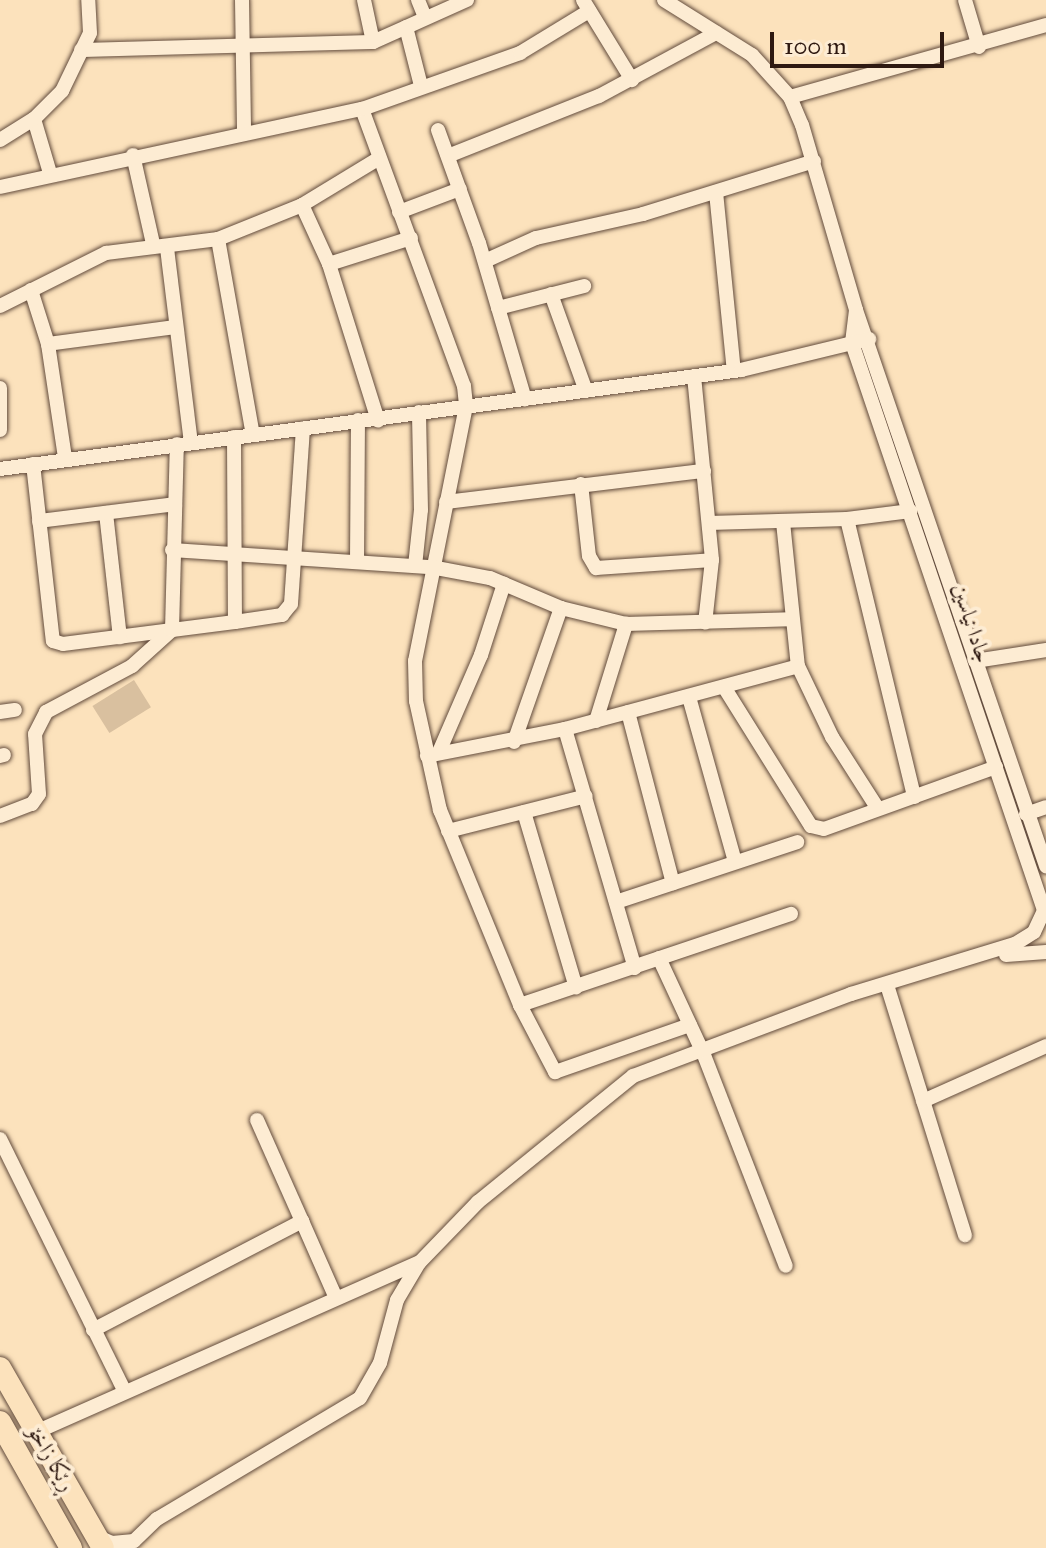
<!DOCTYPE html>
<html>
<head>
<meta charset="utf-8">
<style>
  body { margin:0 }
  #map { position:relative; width:1046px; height:1548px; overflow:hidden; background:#fce2bc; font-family:"IM FELL Great Primer",Amiri,serif }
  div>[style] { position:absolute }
  .green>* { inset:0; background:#d9c09f; transform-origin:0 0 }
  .roads { filter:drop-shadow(0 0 2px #624b3c) drop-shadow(0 0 2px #624b3c) }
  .minor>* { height:14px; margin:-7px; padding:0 7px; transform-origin:7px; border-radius:7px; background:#fdecd3 }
  .highway>* { height:22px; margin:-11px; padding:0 11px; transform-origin:11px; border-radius:11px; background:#fce2bc }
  span { translate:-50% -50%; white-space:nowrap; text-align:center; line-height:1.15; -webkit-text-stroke:8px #fdecd3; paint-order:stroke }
  .street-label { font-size:22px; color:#2e1911 }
  .scale { position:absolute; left:770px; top:32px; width:174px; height:36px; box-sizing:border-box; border:4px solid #2e1911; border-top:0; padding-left:10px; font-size:24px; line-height:28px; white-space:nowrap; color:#2e1911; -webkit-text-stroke:6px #fdecd3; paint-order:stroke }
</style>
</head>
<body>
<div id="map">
  <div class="green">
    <div style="left:134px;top:680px;width:32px;height:49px;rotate:58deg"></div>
  </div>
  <div class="roads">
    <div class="minor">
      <div style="left:242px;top:0;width:133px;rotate:89.1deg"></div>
      <div style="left:364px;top:0;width:43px;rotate:77.9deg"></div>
      <div style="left:418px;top:0;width:18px;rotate:68deg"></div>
      <div style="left:583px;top:0;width:94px;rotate:58.5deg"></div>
      <div style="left:664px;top:0;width:104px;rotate:32deg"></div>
      <div style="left:752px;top:55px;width:57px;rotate:47.9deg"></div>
      <div style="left:790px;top:97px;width:30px;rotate:67deg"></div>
      <div style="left:802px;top:125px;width:193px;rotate:73.7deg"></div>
      <div style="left:856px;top:310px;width:33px;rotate:97deg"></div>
      <div style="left:852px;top:343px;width:605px;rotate:71.3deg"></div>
      <div style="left:965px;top:0;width:49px;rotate:73.4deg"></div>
      <div style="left:406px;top:27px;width:61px;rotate:75.7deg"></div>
      <div style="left:81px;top:50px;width:292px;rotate:-1.6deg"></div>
      <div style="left:373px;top:42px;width:103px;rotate:-24.1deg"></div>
      <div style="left:790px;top:97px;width:266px;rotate:-15.7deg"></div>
      <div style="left:362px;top:109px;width:295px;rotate:69.8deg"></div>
      <div style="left:464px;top:386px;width:20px;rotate:84deg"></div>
      <div style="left:466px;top:406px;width:260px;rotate:101.3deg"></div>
      <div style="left:415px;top:661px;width:40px;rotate:88.6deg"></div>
      <div style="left:416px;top:701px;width:112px;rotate:77.6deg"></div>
      <div style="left:440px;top:810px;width:211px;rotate:67.7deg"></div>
      <div style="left:520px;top:1005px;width:76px;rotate:62.4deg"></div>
      <div style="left:555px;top:1072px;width:143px;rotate:-19.2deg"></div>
      <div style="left:34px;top:119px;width:56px;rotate:73.5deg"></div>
      <div style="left:438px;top:130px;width:120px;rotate:70.1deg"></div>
      <div style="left:479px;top:243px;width:163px;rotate:73.6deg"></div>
      <div style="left:0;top:140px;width:40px;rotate:-32deg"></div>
      <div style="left:34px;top:119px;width:40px;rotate:-45deg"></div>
      <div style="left:62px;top:91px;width:64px;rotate:-64.2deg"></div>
      <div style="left:90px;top:33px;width:33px;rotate:-93deg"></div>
      <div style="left:133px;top:155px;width:91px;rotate:77.3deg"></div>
      <div style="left:448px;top:156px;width:162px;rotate:-21.7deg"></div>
      <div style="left:599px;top:96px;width:133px;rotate:-28.3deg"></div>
      <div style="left:0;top:187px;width:370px;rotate:-12.2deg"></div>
      <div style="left:362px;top:109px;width:168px;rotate:-19.5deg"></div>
      <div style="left:520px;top:53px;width:81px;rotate:-31.3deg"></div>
      <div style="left:716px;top:192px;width:180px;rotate:84.3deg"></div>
      <div style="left:302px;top:205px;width:65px;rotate:65.4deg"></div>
      <div style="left:329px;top:264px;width:164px;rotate:72.6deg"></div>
      <div style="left:399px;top:212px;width:65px;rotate:-20.7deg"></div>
      <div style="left:218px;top:239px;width:199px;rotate:79.9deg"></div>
      <div style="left:167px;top:248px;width:196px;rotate:83deg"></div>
      <div style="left:485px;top:261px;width:56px;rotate:-24.3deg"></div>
      <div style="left:536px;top:238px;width:110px;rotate:-12.6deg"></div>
      <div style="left:643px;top:214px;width:179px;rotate:-17.2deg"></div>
      <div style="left:329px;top:264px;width:86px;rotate:-17.6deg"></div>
      <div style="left:31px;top:290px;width:57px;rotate:72.5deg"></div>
      <div style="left:48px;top:344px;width:115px;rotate:81.5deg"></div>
      <div style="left:551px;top:294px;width:103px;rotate:70.2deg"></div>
      <div style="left:0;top:306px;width:119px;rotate:-26.6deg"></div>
      <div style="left:106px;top:253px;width:113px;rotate:-7.1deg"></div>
      <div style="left:218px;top:239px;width:91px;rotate:-22deg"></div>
      <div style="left:302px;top:205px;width:87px;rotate:-31.3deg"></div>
      <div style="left:498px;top:308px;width:89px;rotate:-14.3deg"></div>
      <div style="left:856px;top:310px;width:588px;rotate:71.13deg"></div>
      <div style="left:48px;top:344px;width:129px;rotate:-7.6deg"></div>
      <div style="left:694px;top:376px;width:185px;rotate:84.4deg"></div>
      <div style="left:712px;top:560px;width:63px;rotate:96.3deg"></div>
      <div style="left:0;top:388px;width:42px;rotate:90deg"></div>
      <div style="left:234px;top:437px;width:185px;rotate:89.7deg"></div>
      <div style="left:33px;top:464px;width:178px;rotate:83.6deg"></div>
      <div style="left:53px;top:641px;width:10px;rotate:17deg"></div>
      <div style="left:63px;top:644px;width:173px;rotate:-7.3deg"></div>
      <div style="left:235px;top:622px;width:48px;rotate:-8.5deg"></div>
      <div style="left:282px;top:615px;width:14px;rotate:-51deg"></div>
      <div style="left:291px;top:604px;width:176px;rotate:-86.1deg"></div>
      <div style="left:0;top:469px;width:748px;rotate:-7.61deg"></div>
      <div style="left:741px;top:370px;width:132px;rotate:-13.6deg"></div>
      <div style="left:581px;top:484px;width:72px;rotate:83.7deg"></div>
      <div style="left:589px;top:556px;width:14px;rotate:60deg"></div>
      <div style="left:596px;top:568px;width:116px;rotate:-3.9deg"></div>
      <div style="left:446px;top:502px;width:260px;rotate:-6.9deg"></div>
      <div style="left:106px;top:513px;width:125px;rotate:83.6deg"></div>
      <div style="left:847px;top:519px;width:286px;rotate:76.4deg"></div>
      <div style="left:39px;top:521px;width:137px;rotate:-7.1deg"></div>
      <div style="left:783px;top:522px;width:145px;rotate:84.1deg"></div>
      <div style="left:798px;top:666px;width:79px;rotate:64.4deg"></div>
      <div style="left:832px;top:737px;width:85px;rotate:57.4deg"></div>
      <div style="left:709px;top:523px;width:138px;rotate:-1.7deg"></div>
      <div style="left:847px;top:519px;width:64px;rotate:-7.2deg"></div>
      <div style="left:172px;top:550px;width:260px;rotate:3.8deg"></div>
      <div style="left:431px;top:567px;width:60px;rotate:10.6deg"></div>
      <div style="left:490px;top:578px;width:77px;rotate:22.9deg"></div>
      <div style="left:561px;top:608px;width:67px;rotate:13.8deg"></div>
      <div style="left:626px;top:624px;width:164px;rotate:-1.7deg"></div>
      <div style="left:357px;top:562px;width:142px;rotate:-89.6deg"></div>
      <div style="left:415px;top:566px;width:56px;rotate:-83.9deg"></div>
      <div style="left:421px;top:510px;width:98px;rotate:-91.2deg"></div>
      <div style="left:975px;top:661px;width:72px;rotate:-8.8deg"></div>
      <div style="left:724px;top:687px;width:164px;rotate:58deg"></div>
      <div style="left:811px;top:826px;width:13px;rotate:13deg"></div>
      <div style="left:824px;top:829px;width:183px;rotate:-19.8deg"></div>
      <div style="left:689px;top:697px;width:171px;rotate:74.4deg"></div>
      <div style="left:0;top:712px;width:15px;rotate:-8deg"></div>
      <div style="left:628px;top:712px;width:177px;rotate:75.3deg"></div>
      <div style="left:596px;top:721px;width:102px;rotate:-72.8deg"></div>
      <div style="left:565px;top:729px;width:249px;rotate:73.7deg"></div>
      <div style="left:514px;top:742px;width:142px;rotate:-70.7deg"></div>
      <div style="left:439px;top:752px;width:106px;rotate:-66.6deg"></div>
      <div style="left:481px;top:655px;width:75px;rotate:-72.1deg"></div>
      <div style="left:0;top:756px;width:4px;rotate:-14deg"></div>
      <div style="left:427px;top:756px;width:141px;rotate:-11.1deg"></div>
      <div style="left:565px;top:729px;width:241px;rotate:-15.1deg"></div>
      <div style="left:524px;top:812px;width:183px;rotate:73.5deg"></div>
      <div style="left:1026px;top:814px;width:21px;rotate:-19deg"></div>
      <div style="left:0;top:816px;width:34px;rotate:-21deg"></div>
      <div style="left:32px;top:804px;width:12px;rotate:-55deg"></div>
      <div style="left:39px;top:794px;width:60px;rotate:-93.8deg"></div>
      <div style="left:35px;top:734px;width:25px;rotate:-63deg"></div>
      <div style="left:46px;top:712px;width:98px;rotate:-28.1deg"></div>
      <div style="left:132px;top:666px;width:54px;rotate:-42deg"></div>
      <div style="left:172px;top:630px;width:186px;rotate:-88.5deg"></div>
      <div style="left:448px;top:831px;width:142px;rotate:-14.2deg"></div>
      <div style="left:616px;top:902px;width:191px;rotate:-18.3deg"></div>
      <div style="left:1006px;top:955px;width:40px;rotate:-4.3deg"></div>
      <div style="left:659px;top:958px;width:107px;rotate:65.1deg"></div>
      <div style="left:704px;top:1055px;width:226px;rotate:68.8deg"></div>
      <div style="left:888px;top:988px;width:259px;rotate:72.7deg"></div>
      <div style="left:520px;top:1005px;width:286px;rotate:-18.6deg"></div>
      <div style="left:923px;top:1101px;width:135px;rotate:-24.1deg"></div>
      <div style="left:257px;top:1120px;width:111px;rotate:66deg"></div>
      <div style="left:0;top:1139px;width:280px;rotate:63.7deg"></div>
      <div style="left:93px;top:1330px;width:236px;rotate:-27.5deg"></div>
      <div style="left:302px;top:1221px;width:84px;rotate:66.2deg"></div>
      <div style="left:36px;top:1432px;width:420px;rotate:-23.9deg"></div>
      <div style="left:98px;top:1537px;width:15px;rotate:23deg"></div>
      <div style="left:112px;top:1543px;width:22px;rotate:-5deg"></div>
      <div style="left:134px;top:1541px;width:32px;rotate:-44deg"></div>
      <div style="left:157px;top:1519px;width:236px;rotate:-30.8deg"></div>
      <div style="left:360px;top:1398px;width:40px;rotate:-60.3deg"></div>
      <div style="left:380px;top:1363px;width:65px;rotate:-74.9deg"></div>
      <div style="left:397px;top:1300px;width:43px;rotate:-59.3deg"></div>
      <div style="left:419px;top:1263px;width:85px;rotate:-46deg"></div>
      <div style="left:478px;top:1202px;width:200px;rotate:-39.1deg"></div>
      <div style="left:633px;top:1076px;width:233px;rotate:-20.6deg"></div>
      <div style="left:851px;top:994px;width:171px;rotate:-17deg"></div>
      <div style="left:1015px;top:944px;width:22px;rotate:-32deg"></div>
      <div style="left:1034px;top:932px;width:23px;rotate:-65deg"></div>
    </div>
    <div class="highway">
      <div style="left:0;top:1368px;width:207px;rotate:60.2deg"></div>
      <div style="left:0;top:1422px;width:145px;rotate:60.6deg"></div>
    </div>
  </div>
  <div class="street-label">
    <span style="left:972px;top:623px;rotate:72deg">جادا نیاسین</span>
    <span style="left:52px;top:1458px;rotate:60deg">ڕێکا زاخۆ</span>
  </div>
  <div class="scale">100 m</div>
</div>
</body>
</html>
